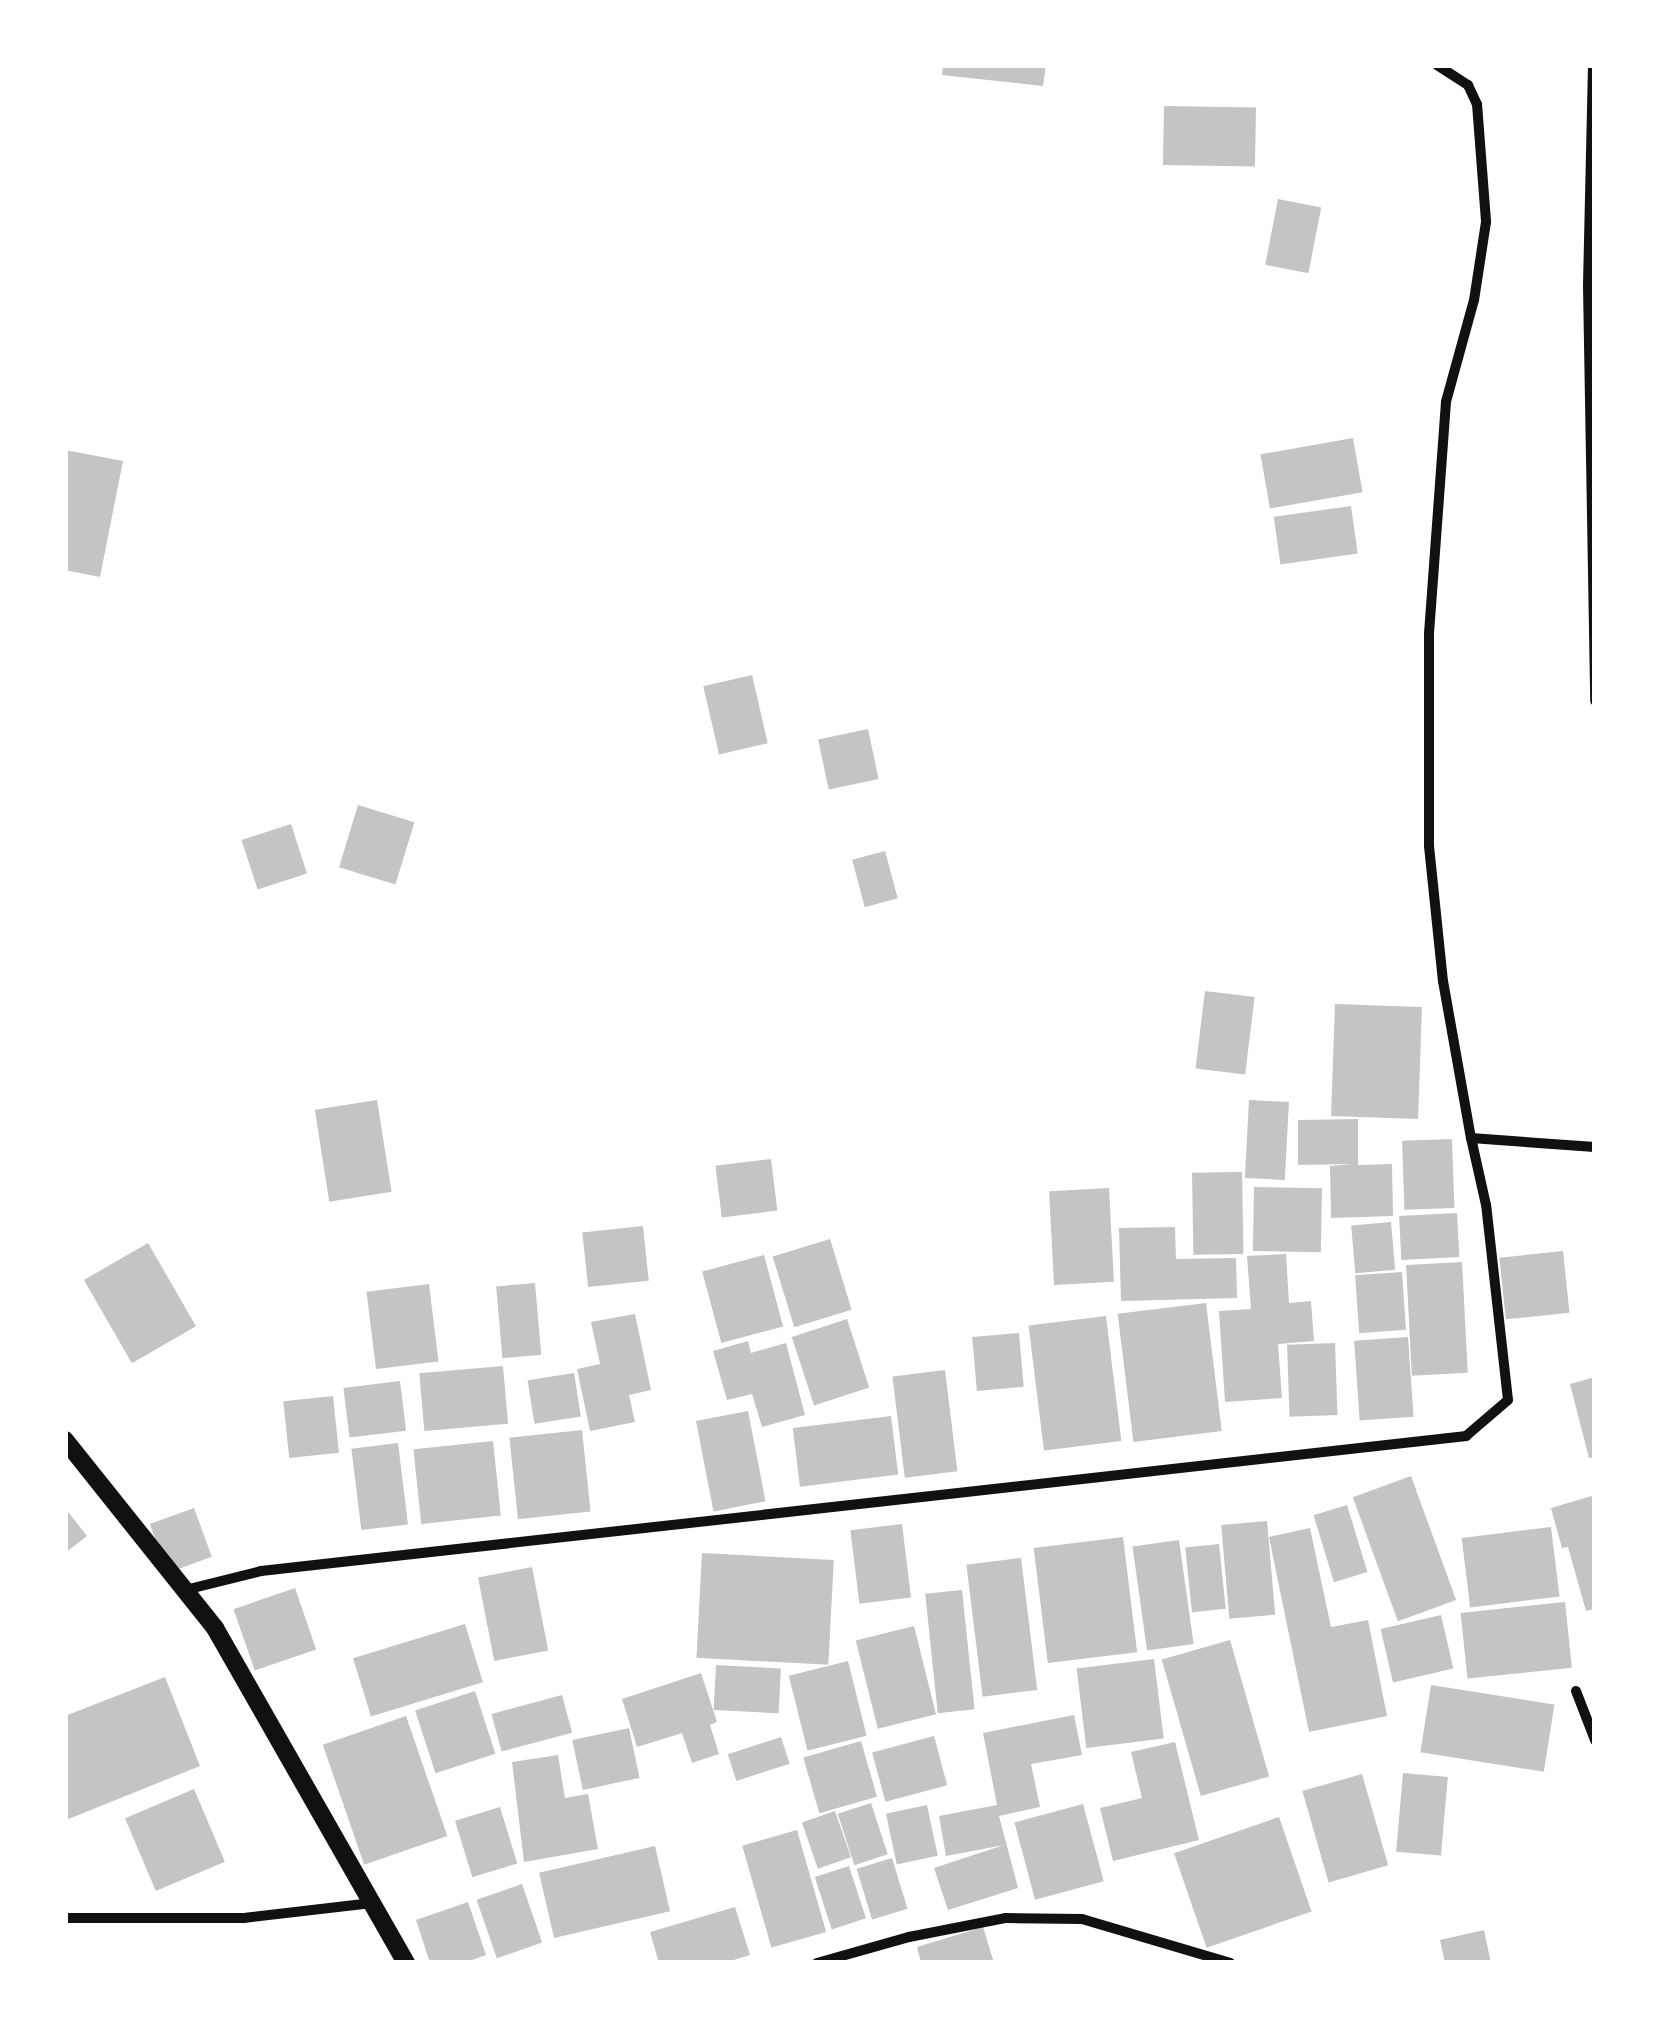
<!DOCTYPE html>
<html>
<head>
<meta charset="utf-8">
<style>
  body { margin:0 }
  #map { position:relative; width:1660px; height:2028px; overflow:hidden; background:#fff; font-family:Literata,serif }
  div>[style] { position:absolute }
  .building>* { inset:0; background:#c4c4c4; transform-origin:0 0 }
  .minor>* { height:10px; margin:-5px; padding:0 5px; transform-origin:5px; border-radius:5px; background:#111 }
  .tertiary>* { height:18px; margin:-9px; padding:0 9px; transform-origin:9px; border-radius:9px; background:#111 }
  span { translate:-50% -50%; white-space:nowrap; text-align:center; line-height:1.15; -webkit-text-stroke:8px #fff; paint-order:stroke }
  .frame { position:absolute; inset:0; border:68px solid #fff; pointer-events:none }
</style>
</head>
<body>
<div id="map">
  <div class="building">
    <div style="clip-path:polygon(943px 65px,1046px 65px,1043px 86px,942px 75px)"></div>
    <div style="left:1164px;top:106px;width:92px;height:59px;rotate:1deg"></div>
    <div style="left:1278px;top:199px;width:44px;height:67px;rotate:11deg"></div>
    <div style="left:1353px;top:438px;width:55px;height:94px;rotate:80deg"></div>
    <div style="clip-path:polygon(65px 450px,123px 461px,100px 577px,65px 570px)"></div>
    <div style="left:1351px;top:506px;width:48px;height:78px;rotate:82deg"></div>
    <div style="left:752px;top:675px;width:70px;height:50px;rotate:77deg"></div>
    <div style="left:868px;top:729px;width:51px;height:51px;rotate:78deg"></div>
    <div style="left:358px;top:805px;width:59px;height:65px;rotate:17deg"></div>
    <div style="left:291px;top:824px;width:52px;height:52px;rotate:72deg"></div>
    <div style="left:885px;top:851px;width:49px;height:34px;rotate:75deg"></div>
    <div style="left:1205px;top:991px;width:50px;height:78px;rotate:7deg"></div>
    <div style="left:1335px;top:1004px;width:87px;height:112px;rotate:2deg"></div>
    <div style="left:377px;top:1100px;width:93px;height:63px;rotate:81deg"></div>
    <div style="left:1249px;top:1100px;width:40px;height:78px;rotate:3deg"></div>
    <div style="clip-path:polygon(1358px 1119px,1358px 1165px,1392px 1164px,1393px 1216px,1331px 1218px,1330px 1166px,1352px 1164px,1298px 1165px,1298px 1120px)"></div>
    <div style="left:1452px;top:1139px;width:69px;height:50px;rotate:88deg"></div>
    <div style="left:771px;top:1159px;width:52px;height:56px;rotate:83deg"></div>
    <div style="left:1242px;top:1172px;width:82px;height:50px;rotate:89deg"></div>
    <div style="left:1254px;top:1187px;width:68px;height:64px;rotate:1deg"></div>
    <div style="left:1109px;top:1188px;width:94px;height:60px;rotate:87deg"></div>
    <div style="left:1457px;top:1213px;width:44px;height:58px;rotate:87deg"></div>
    <div style="left:1391px;top:1222px;width:48px;height:40px;rotate:85deg"></div>
    <div style="left:643px;top:1226px;width:55px;height:61px;rotate:84deg"></div>
    <div style="clip-path:polygon(1175px 1227px,1176px 1259px,1236px 1258px,1237px 1298px,1121px 1301px,1119px 1228px)"></div>
    <div style="left:830px;top:1239px;width:74px;height:60px;rotate:73deg"></div>
    <div style="left:148px;top:1243px;width:96px;height:74px;rotate:60deg"></div>
    <div style="left:1563px;top:1251px;width:62px;height:64px;rotate:84deg"></div>
    <div style="clip-path:polygon(1286px 1254px,1289px 1303px,1311px 1301px,1314px 1341px,1278px 1344px,1282px 1398px,1225px 1402px,1219px 1311px,1251px 1309px,1247px 1256px)"></div>
    <div style="left:764px;top:1255px;width:74px;height:64px;rotate:75deg"></div>
    <div style="left:1462px;top:1262px;width:111px;height:56px;rotate:87deg"></div>
    <div style="left:1402px;top:1272px;width:58px;height:47px;rotate:86deg"></div>
    <div style="left:535px;top:1283px;width:72px;height:39px;rotate:85deg"></div>
    <div style="left:429px;top:1284px;width:78px;height:63px;rotate:83deg"></div>
    <div style="left:1206px;top:1303px;width:129px;height:89px;rotate:83deg"></div>
    <div style="clip-path:polygon(635px 1314px,651px 1390px,629px 1395px,635px 1422px,590px 1431px,577px 1369px,600px 1364px,591px 1322px)"></div>
    <div style="left:1106px;top:1316px;width:126px;height:78px;rotate:83deg"></div>
    <div style="left:847px;top:1319px;width:72px;height:58px;rotate:72deg"></div>
    <div style="left:1019px;top:1333px;width:54px;height:47px;rotate:85deg"></div>
    <div style="left:1408px;top:1337px;width:80px;height:54px;rotate:86deg"></div>
    <div style="clip-path:polygon(748px 1341px,751px 1353px,786px 1343px,805px 1415px,762px 1427px,752px 1394px,727px 1400px,713px 1351px)"></div>
    <div style="left:1335px;top:1343px;width:72px;height:48px;rotate:88deg"></div>
    <div style="left:503px;top:1366px;width:58px;height:84px;rotate:85deg"></div>
    <div style="left:945px;top:1370px;width:102px;height:53px;rotate:83deg"></div>
    <div style="left:574px;top:1373px;width:44px;height:47px;rotate:81deg"></div>
    <div style="clip-path:polygon(1595px 1377px,1595px 1457px,1589px 1458px,1570px 1384px)"></div>
    <div style="left:400px;top:1381px;width:50px;height:57px;rotate:83deg"></div>
    <div style="left:333px;top:1396px;width:57px;height:50px;rotate:84deg"></div>
    <div style="left:748px;top:1411px;width:92px;height:53px;rotate:79deg"></div>
    <div style="left:891px;top:1416px;width:59px;height:99px;rotate:83deg"></div>
    <div style="left:582px;top:1430px;width:82px;height:73px;rotate:84deg"></div>
    <div style="left:493px;top:1441px;width:75px;height:80px;rotate:84deg"></div>
    <div style="left:398px;top:1443px;width:82px;height:47px;rotate:83deg"></div>
    <div style="left:1411px;top:1476px;width:132px;height:62px;rotate:70deg"></div>
    <div style="clip-path:polygon(1595px 1495px,1595px 1609px,1586px 1611px,1568px 1547px,1562px 1548px,1551px 1508px)"></div>
    <div style="left:1347px;top:1505px;width:70px;height:35px;rotate:73deg"></div>
    <div style="clip-path:polygon(65px 1508px,87px 1536px,65px 1553px)"></div>
    <div style="left:194px;top:1508px;width:52px;height:47px;rotate:70deg"></div>
    <div style="left:1267px;top:1521px;width:94px;height:46px;rotate:85deg"></div>
    <div style="left:902px;top:1524px;width:74px;height:52px;rotate:83deg"></div>
    <div style="left:1551px;top:1527px;width:70px;height:90px;rotate:83deg"></div>
    <div style="clip-path:polygon(1310px 1528px,1331px 1627px,1368px 1620px,1387px 1716px,1309px 1732px,1269px 1537px)"></div>
    <div style="left:1123px;top:1537px;width:116px;height:90px;rotate:83deg"></div>
    <div style="left:1179px;top:1540px;width:105px;height:47px;rotate:82deg"></div>
    <div style="left:1219px;top:1544px;width:65px;height:34px;rotate:84deg"></div>
    <div style="left:702px;top:1553px;width:132px;height:105px;rotate:3deg"></div>
    <div style="left:1021px;top:1558px;width:133px;height:55px;rotate:83deg"></div>
    <div style="left:532px;top:1567px;width:85px;height:55px;rotate:79deg"></div>
    <div style="left:295px;top:1588px;width:65px;height:65px;rotate:71deg"></div>
    <div style="left:962px;top:1590px;width:120px;height:37px;rotate:84deg"></div>
    <div style="left:1565px;top:1602px;width:66px;height:105px;rotate:84deg"></div>
    <div style="left:1441px;top:1615px;width:55px;height:62px;rotate:77deg"></div>
    <div style="left:465px;top:1624px;width:61px;height:117px;rotate:73deg"></div>
    <div style="left:914px;top:1626px;width:91px;height:60px;rotate:76deg"></div>
    <div style="left:1230px;top:1640px;width:142px;height:71px;rotate:74deg"></div>
    <div style="left:1154px;top:1659px;width:80px;height:78px;rotate:83deg"></div>
    <div style="left:848px;top:1661px;width:77px;height:61px;rotate:76deg"></div>
    <div style="left:716px;top:1665px;width:65px;height:45px;rotate:3deg"></div>
    <div style="clip-path:polygon(701px 1673px,717px 1722px,710px 1725px,719px 1754px,692px 1763px,682px 1733px,637px 1747px,622px 1699px)"></div>
    <div style="clip-path:polygon(165px 1677px,200px 1766px,66px 1820px,65px 1716px)"></div>
    <div style="left:1431px;top:1685px;width:125px;height:68px;rotate:9deg"></div>
    <div style="left:475px;top:1691px;width:66px;height:63px;rotate:72deg"></div>
    <div style="left:562px;top:1695px;width:39px;height:73px;rotate:75deg"></div>
    <div style="clip-path:polygon(1074px 1715px,1082px 1755px,1031px 1764px,1040px 1807px,999px 1816px,1018px 1888px,948px 1910px,934px 1868px,1004px 1845px,946px 1856px,939px 1816px,997px 1805px,983px 1733px)"></div>
    <div style="left:406px;top:1716px;width:127px;height:88px;rotate:71deg"></div>
    <div style="left:629px;top:1728px;width:51px;height:58px;rotate:78deg"></div>
    <div style="left:934px;top:1736px;width:51px;height:64px;rotate:75deg"></div>
    <div style="left:781px;top:1737px;width:28px;height:56px;rotate:72deg"></div>
    <div style="left:861px;top:1741px;width:58px;height:60px;rotate:74deg"></div>
    <div style="clip-path:polygon(1175px 1742px,1199px 1840px,1113px 1861px,1100px 1808px,1142px 1798px,1131px 1752px)"></div>
    <div style="clip-path:polygon(558px 1755px,565px 1798px,588px 1794px,598px 1849px,524px 1862px,512px 1762px)"></div>
    <div style="left:1403px;top:1773px;width:45px;height:79px;rotate:5deg"></div>
    <div style="left:1362px;top:1774px;width:95px;height:62px;rotate:74deg"></div>
    <div style="left:194px;top:1789px;width:79px;height:75px;rotate:67deg"></div>
    <div style="left:871px;top:1803px;width:54px;height:35px;rotate:72deg"></div>
    <div style="left:1083px;top:1804px;width:80px;height:71px;rotate:75deg"></div>
    <div style="left:927px;top:1805px;width:52px;height:42px;rotate:78deg"></div>
    <div style="left:500px;top:1807px;width:59px;height:47px;rotate:73deg"></div>
    <div style="left:835px;top:1811px;width:49px;height:35px;rotate:71deg"></div>
    <div style="left:1279px;top:1817px;width:100px;height:111px;rotate:71deg"></div>
    <div style="left:797px;top:1830px;width:106px;height:57px;rotate:74deg"></div>
    <div style="left:655px;top:1846px;width:67px;height:119px;rotate:77deg"></div>
    <div style="left:892px;top:1858px;width:53px;height:37px;rotate:73deg"></div>
    <div style="left:849px;top:1866px;width:55px;height:36px;rotate:72deg"></div>
    <div style="left:522px;top:1884px;width:62px;height:48px;rotate:71deg"></div>
    <div style="clip-path:polygon(468px 1902px,486px 1955px,464px 1963px,430px 1963px,416px 1920px)"></div>
    <div style="clip-path:polygon(735px 1907px,750px 1955px,724px 1963px,659px 1963px,650px 1932px)"></div>
    <div style="clip-path:polygon(983px 1927px,994px 1963px,921px 1963px,917px 1947px)"></div>
    <div style="clip-path:polygon(1484px 1930px,1491px 1963px,1445px 1963px,1440px 1940px)"></div>
  </div>
  <div class="minor">
    <div style="left:1437px;top:65px;width:37px;rotate:33deg"></div>
    <div style="left:1468px;top:85px;width:21px;rotate:65deg"></div>
    <div style="left:1477px;top:104px;width:118px;rotate:85.6deg"></div>
    <div style="left:1486px;top:222px;width:79px;rotate:98.7deg"></div>
    <div style="left:1474px;top:300px;width:106px;rotate:105.4deg"></div>
    <div style="left:1446px;top:402px;width:233px;rotate:94.2deg"></div>
    <div style="left:1429px;top:634px;width:212px;rotate:90deg"></div>
    <div style="left:1429px;top:846px;width:136px;rotate:84.1deg"></div>
    <div style="left:1443px;top:981px;width:159px;rotate:79.9deg"></div>
    <div style="left:1593px;top:65px;width:221px;rotate:91.3deg"></div>
    <div style="left:1588px;top:286px;width:415px;rotate:89deg"></div>
    <div style="left:185px;top:1590px;width:78px;rotate:-14deg"></div>
    <div style="left:261px;top:1571px;width:1213px;rotate:-6.39deg"></div>
    <div style="left:1466px;top:1436px;width:55px;rotate:-40.6deg"></div>
    <div style="left:1508px;top:1400px;width:196px;rotate:-96.4deg"></div>
    <div style="left:1486px;top:1205px;width:69px;rotate:-102.6deg"></div>
    <div style="left:1471px;top:1138px;width:124px;rotate:4.2deg"></div>
    <div style="left:1576px;top:1691px;width:53px;rotate:68.8deg"></div>
    <div style="left:65px;top:1918px;width:179px"></div>
    <div style="left:244px;top:1918px;width:129px;rotate:-6.7deg"></div>
    <div style="left:817px;top:1963px;width:96px;rotate:-15.8deg"></div>
    <div style="left:909px;top:1937px;width:99px;rotate:-11.1deg"></div>
    <div style="left:1006px;top:1918px;width:76px;rotate:0.8deg"></div>
    <div style="left:1082px;top:1919px;width:155px;rotate:16.5deg"></div>
  </div>
  <div class="tertiary">
    <div style="left:65px;top:1440px;width:241px;rotate:51.4deg"></div>
    <div style="left:215px;top:1628px;width:386px;rotate:60.3deg"></div>
  </div>
  <div class="frame"></div>
</div>
</body>
</html>
